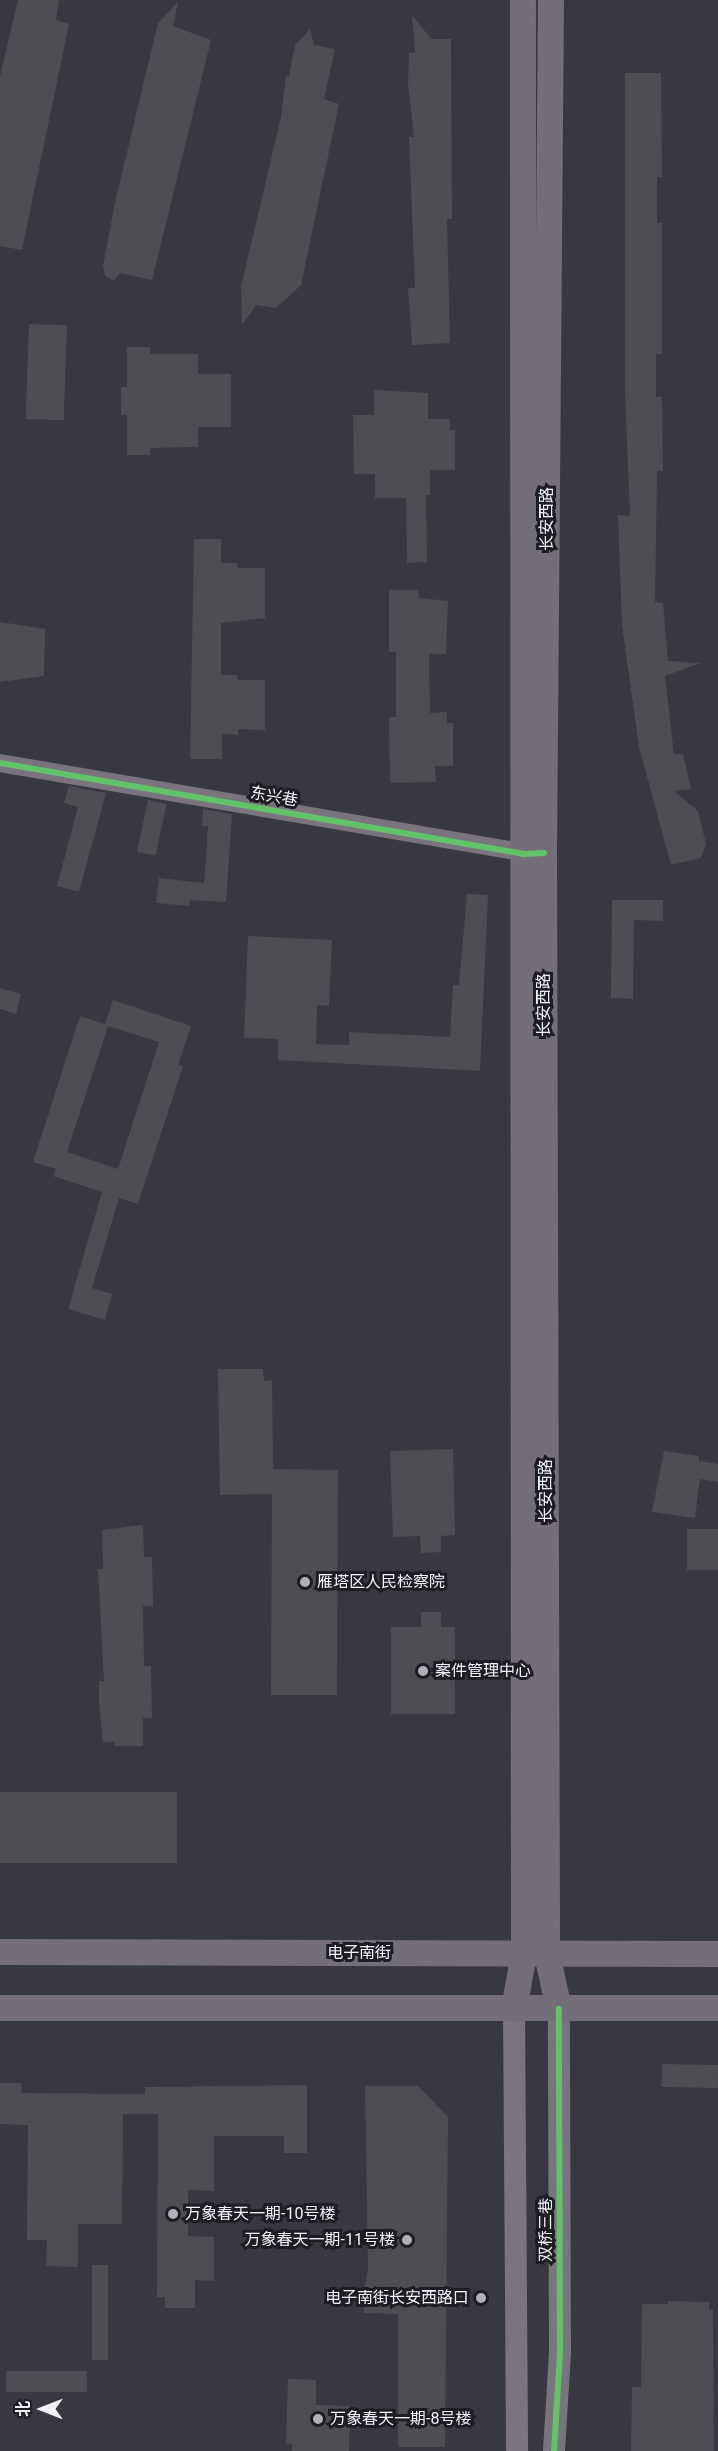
<!DOCTYPE html>
<html>
<head>
<meta charset="utf-8">
<style>
  body { margin:0 }
  #map { position:relative; width:718px; height:2451px; overflow:hidden; background:#383840; font-family:Roboto,"Noto Sans SC",sans-serif }
  div>[style] { position:absolute }
  .building>* { inset:0; background:#4e4d54; transform-origin:0 0 }
  .minor>* { height:18px; margin:-9px; padding:0 9px; transform-origin:9px; border-radius:9px; background:#7a747f }
  .tertiary>* { height:22px; margin:-11px; padding:0 11px; transform-origin:11px; border-radius:11px; background:#7a747f }
  .secondary>* { height:26px; margin:-13px; padding:0 13px; transform-origin:13px; border-radius:13px; background:#736e78 }
  .cycleway>* { height:6px; margin:-3px; padding:0 3px; transform-origin:3px; border-radius:3px; background:#61c268 }
  .dots>* { width:16px; height:16px; translate:-50% -50%; box-sizing:border-box; border:3px solid #1d1d23; border-radius:50% }
  span { translate:-50% -50%; white-space:nowrap; text-align:center; line-height:1.15; -webkit-text-stroke:6px #1d1d23; paint-order:stroke }
  .street-label { font-size:16px; color:#f0f0f9 }
  .poi-label { font-size:16px; color:#f0f0f9 }
  .left { translate:0 -50%; text-align:left }
  .right { translate:-100% -50%; text-align:right }
  .north { position:absolute; left:12px; top:2379px; width:60px; height:60px; -webkit-text-stroke:4px #1d1d23; paint-order:stroke; rotate:270deg; font-size:16px; font-weight:700; line-height:24px; text-align:center; color:#f0f0f9 }
  .north::after { content:''; display:block; margin:auto; width:21px; height:27px; background:#f0f0f9; clip-path:polygon(50% 0,100% 100%,50% 72%,0 100%) }
</style>
</head>
<body>
<div id="map">
  <div class="building">
    <div style="clip-path:polygon(18px 0,59px 0,56px 20px,69px 24px,22px 250px,0 246px,0 76px)"></div>
    <div style="clip-path:polygon(178px 2px,173px 26px,211px 40px,152px 280px,120px 273px,114px 281px,105px 276px,103px 266px,116px 198px,158px 23px)"></div>
    <div style="clip-path:polygon(412px 15px,431px 39px,451px 39px,452px 219px,447px 219px,450px 343px,412px 345px,408px 288px,415px 288px,409px 137px,414px 137px,408px 83px,409px 53px,415px 53px)"></div>
    <div style="clip-path:polygon(310px 29px,314px 45px,335px 49px,324px 99px,339px 104px,301px 285px,276px 308px,256px 305px,242px 325px,241px 287px,281px 117px,286px 76px,289px 76px,295px 45px)"></div>
    <div style="clip-path:polygon(625px 73px,661px 73px,662px 177px,657px 177px,657px 223px,662px 223px,662px 354px,656px 354px,656px 397px,662px 397px,663px 471px,657px 471px,655px 602px,663px 603px,668px 661px,700px 663px,665px 676px,674px 754px,683px 754px,691px 789px,674px 791px,698px 811px,706px 844px,701px 858px,671px 865px,639px 747px,622px 625px,618px 515px,630px 516px,625px 392px)"></div>
    <div style="left:29px;top:324px;width:38px;height:95px;rotate:2deg"></div>
    <div style="clip-path:polygon(127px 347px,150px 347px,150px 354px,198px 354px,198px 374px,231px 374px,231px 427px,198px 427px,198px 447px,150px 448px,150px 455px,127px 455px,127px 415px,121px 415px,121px 387px,127px 387px)"></div>
    <div style="clip-path:polygon(374px 390px,428px 393px,428px 419px,450px 419px,450px 430px,455px 430px,455px 470px,430px 470px,430px 495px,426px 495px,427px 562px,407px 563px,406px 498px,375px 498px,375px 474px,354px 474px,353px 415px,374px 415px)"></div>
    <div style="clip-path:polygon(194px 539px,221px 539px,221px 563px,237px 563px,237px 568px,265px 568px,265px 618px,221px 623px,221px 675px,237px 675px,237px 680px,265px 680px,265px 730px,238px 729px,238px 735px,222px 734px,222px 759px,190px 759px)"></div>
    <div style="clip-path:polygon(389px 590px,418px 590px,419px 598px,448px 601px,446px 654px,429px 654px,430px 713px,447px 712px,447px 723px,453px 723px,453px 766px,435px 766px,436px 782px,390px 783px,389px 717px,396px 717px,396px 652px,389px 652px)"></div>
    <div style="clip-path:polygon(0 622px,45px 629px,44px 676px,0 682px)"></div>
    <div style="clip-path:polygon(69px 786px,106px 793px,79px 892px,57px 886px,78px 807px,64px 803px)"></div>
    <div style="left:148px;top:800px;width:19px;height:53px;rotate:12deg"></div>
    <div style="clip-path:polygon(203px 809px,232px 814px,226px 902px,190px 900px,189px 906px,156px 903px,159px 878px,204px 883px,208px 826px,202px 826px)"></div>
    <div style="clip-path:polygon(467px 894px,488px 895px,480px 1071px,278px 1060px,278px 1039px,244px 1038px,248px 936px,332px 940px,329px 1006px,317px 1005px,316px 1044px,349px 1045px,349px 1032px,450px 1037px,453px 985px,459px 985px)"></div>
    <div style="clip-path:polygon(612px 900px,663px 900px,663px 921px,634px 920px,633px 999px,611px 998px)"></div>
    <div style="clip-path:polygon(0 988px,21px 994px,16px 1014px,0 1009px)"></div>
    <div style="clip-path:polygon(evenodd,113px 1000px,191px 1026px,178px 1065px,183px 1066px,138px 1204px,119px 1198px,92px 1288px,112px 1294px,105px 1320px,68px 1309px,102px 1192px,53px 1176px,56px 1169px,33px 1162px,80px 1016px,105px 1024px,113px 1000px,108px 1026px,159px 1042px,118px 1169px,67px 1152px,108px 1026px)"></div>
    <div style="clip-path:polygon(218px 1369px,263px 1369px,264px 1381px,272px 1380px,273px 1469px,338px 1470px,337px 1695px,271px 1695px,272px 1494px,220px 1495px)"></div>
    <div style="clip-path:polygon(453px 1449px,455px 1535px,441px 1536px,441px 1552px,421px 1553px,420px 1536px,393px 1537px,390px 1451px)"></div>
    <div style="clip-path:polygon(664px 1451px,699px 1456px,699px 1461px,718px 1464px,718px 1482px,700px 1479px,695px 1518px,652px 1512px)"></div>
    <div style="clip-path:polygon(143px 1525px,144px 1557px,152px 1557px,153px 1606px,143px 1606px,144px 1666px,151px 1666px,152px 1718px,143px 1718px,143px 1746px,115px 1746px,115px 1742px,103px 1742px,99px 1703px,99px 1681px,104px 1681px,98px 1569px,103px 1569px,102px 1530px)"></div>
    <div style="left:687px;top:1529px;width:31px;height:41px"></div>
    <div style="clip-path:polygon(421px 1612px,441px 1612px,441px 1627px,455px 1627px,455px 1714px,391px 1714px,391px 1627px,421px 1627px)"></div>
    <div style="left:0;top:1792px;width:177px;height:71px"></div>
    <div style="left:662px;top:2064px;width:56px;height:23px;rotate:1deg"></div>
    <div style="clip-path:polygon(0 2083px,21px 2083px,21px 2093px,145px 2094px,145px 2087px,307px 2085px,307px 2153px,284px 2153px,284px 2136px,214px 2136px,214px 2191px,188px 2190px,188px 2236px,214px 2237px,214px 2281px,195px 2280px,195px 2308px,165px 2308px,165px 2297px,157px 2297px,158px 2114px,123px 2114px,122px 2224px,78px 2224px,78px 2267px,46px 2266px,47px 2240px,27px 2240px,28px 2125px,0 2124px)"></div>
    <div style="clip-path:polygon(365px 2086px,418px 2086px,448px 2117px,445px 2447px,398px 2447px,398px 2314px,364px 2313px,364px 2307px,361px 2307px,368px 2268px)"></div>
    <div style="left:92px;top:2265px;width:16px;height:95px"></div>
    <div style="clip-path:polygon(668px 2301px,709px 2302px,709px 2310px,713px 2310px,714px 2451px,631px 2451px,632px 2387px,641px 2387px,642px 2304px,668px 2304px)"></div>
    <div style="left:87px;top:2371px;width:21px;height:81px;rotate:90deg"></div>
    <div style="clip-path:polygon(288px 2379px,316px 2380px,316px 2405px,350px 2406px,349px 2451px,292px 2451px,292px 2444px,286px 2443px)"></div>
  </div>
  <div class="minor">
    <div style="left:0;top:763px;width:541px;rotate:9.69deg"></div>
  </div>
  <div class="tertiary">
    <div style="left:514px;top:2009px;width:442px;rotate:89.6deg"></div>
    <div style="left:554px;top:2451px;width:98px;rotate:-86.5deg"></div>
    <div style="left:560px;top:2353px;width:344px;rotate:-90.2deg"></div>
  </div>
  <div class="secondary">
    <div style="left:551px;top:0;width:853px;rotate:90.47deg"></div>
    <div style="left:544px;top:853px;width:1101px;rotate:89.84deg"></div>
    <div style="left:547px;top:1954px;width:56px;rotate:77.7deg"></div>
    <div style="left:0;top:1952px;width:718px;rotate:0.16deg"></div>
    <div style="left:0;top:2008px;width:718px"></div>
    <div style="left:514px;top:2009px;width:56px;rotate:-79.7deg"></div>
    <div style="left:524px;top:1954px;width:1954px;rotate:-90.03deg"></div>
  </div>
  <div class="cycleway">
    <div style="left:0;top:763px;width:532px;rotate:9.85deg"></div>
    <div style="left:524px;top:854px;width:20px;rotate:-3deg"></div>
    <div style="left:554px;top:2451px;width:98px;rotate:-86.5deg"></div>
    <div style="left:560px;top:2353px;width:344px;rotate:-90.2deg"></div>
  </div>
  <div class="dots">
    <div style="left:305px;top:1582px;background:#b0b0b8"></div>
    <div style="left:423px;top:1671px;background:#b0b0b8"></div>
    <div style="left:173px;top:2214px;background:#b0b0b8"></div>
    <div style="left:407px;top:2240px;background:#b0b0b8"></div>
    <div style="left:481px;top:2298px;background:#b0b0b8"></div>
    <div style="left:318px;top:2419px;background:#b0b0b8"></div>
  </div>
  <div class="street-label">
    <span style="left:547px;top:519px;rotate:-90deg">长安西路</span>
    <span style="left:274px;top:797px;rotate:10deg">东兴巷</span>
    <span style="left:544px;top:1005px;rotate:-90deg">长安西路</span>
    <span style="left:546px;top:1491px;rotate:-90deg">长安西路</span>
    <span style="left:359px;top:1953px">电子南街</span>
    <span style="left:546px;top:2230px;rotate:-90deg">双桥三巷</span>
  </div>
  <div class="poi-label">
    <span class="left" style="left:317px;top:1582px">雁塔区人民检察院</span>
    <span class="left" style="left:435px;top:1671px">案件管理中心</span>
    <span class="left" style="left:185px;top:2214px">万象春天一期-10号楼</span>
    <span class="right" style="left:395px;top:2240px">万象春天一期-11号楼</span>
    <span class="right" style="left:469px;top:2298px">电子南街长安西路口</span>
    <span class="left" style="left:330px;top:2419px">万象春天一期-8号楼</span>
  </div>
  <div class="north">北</div>
</div>
</body>
</html>
